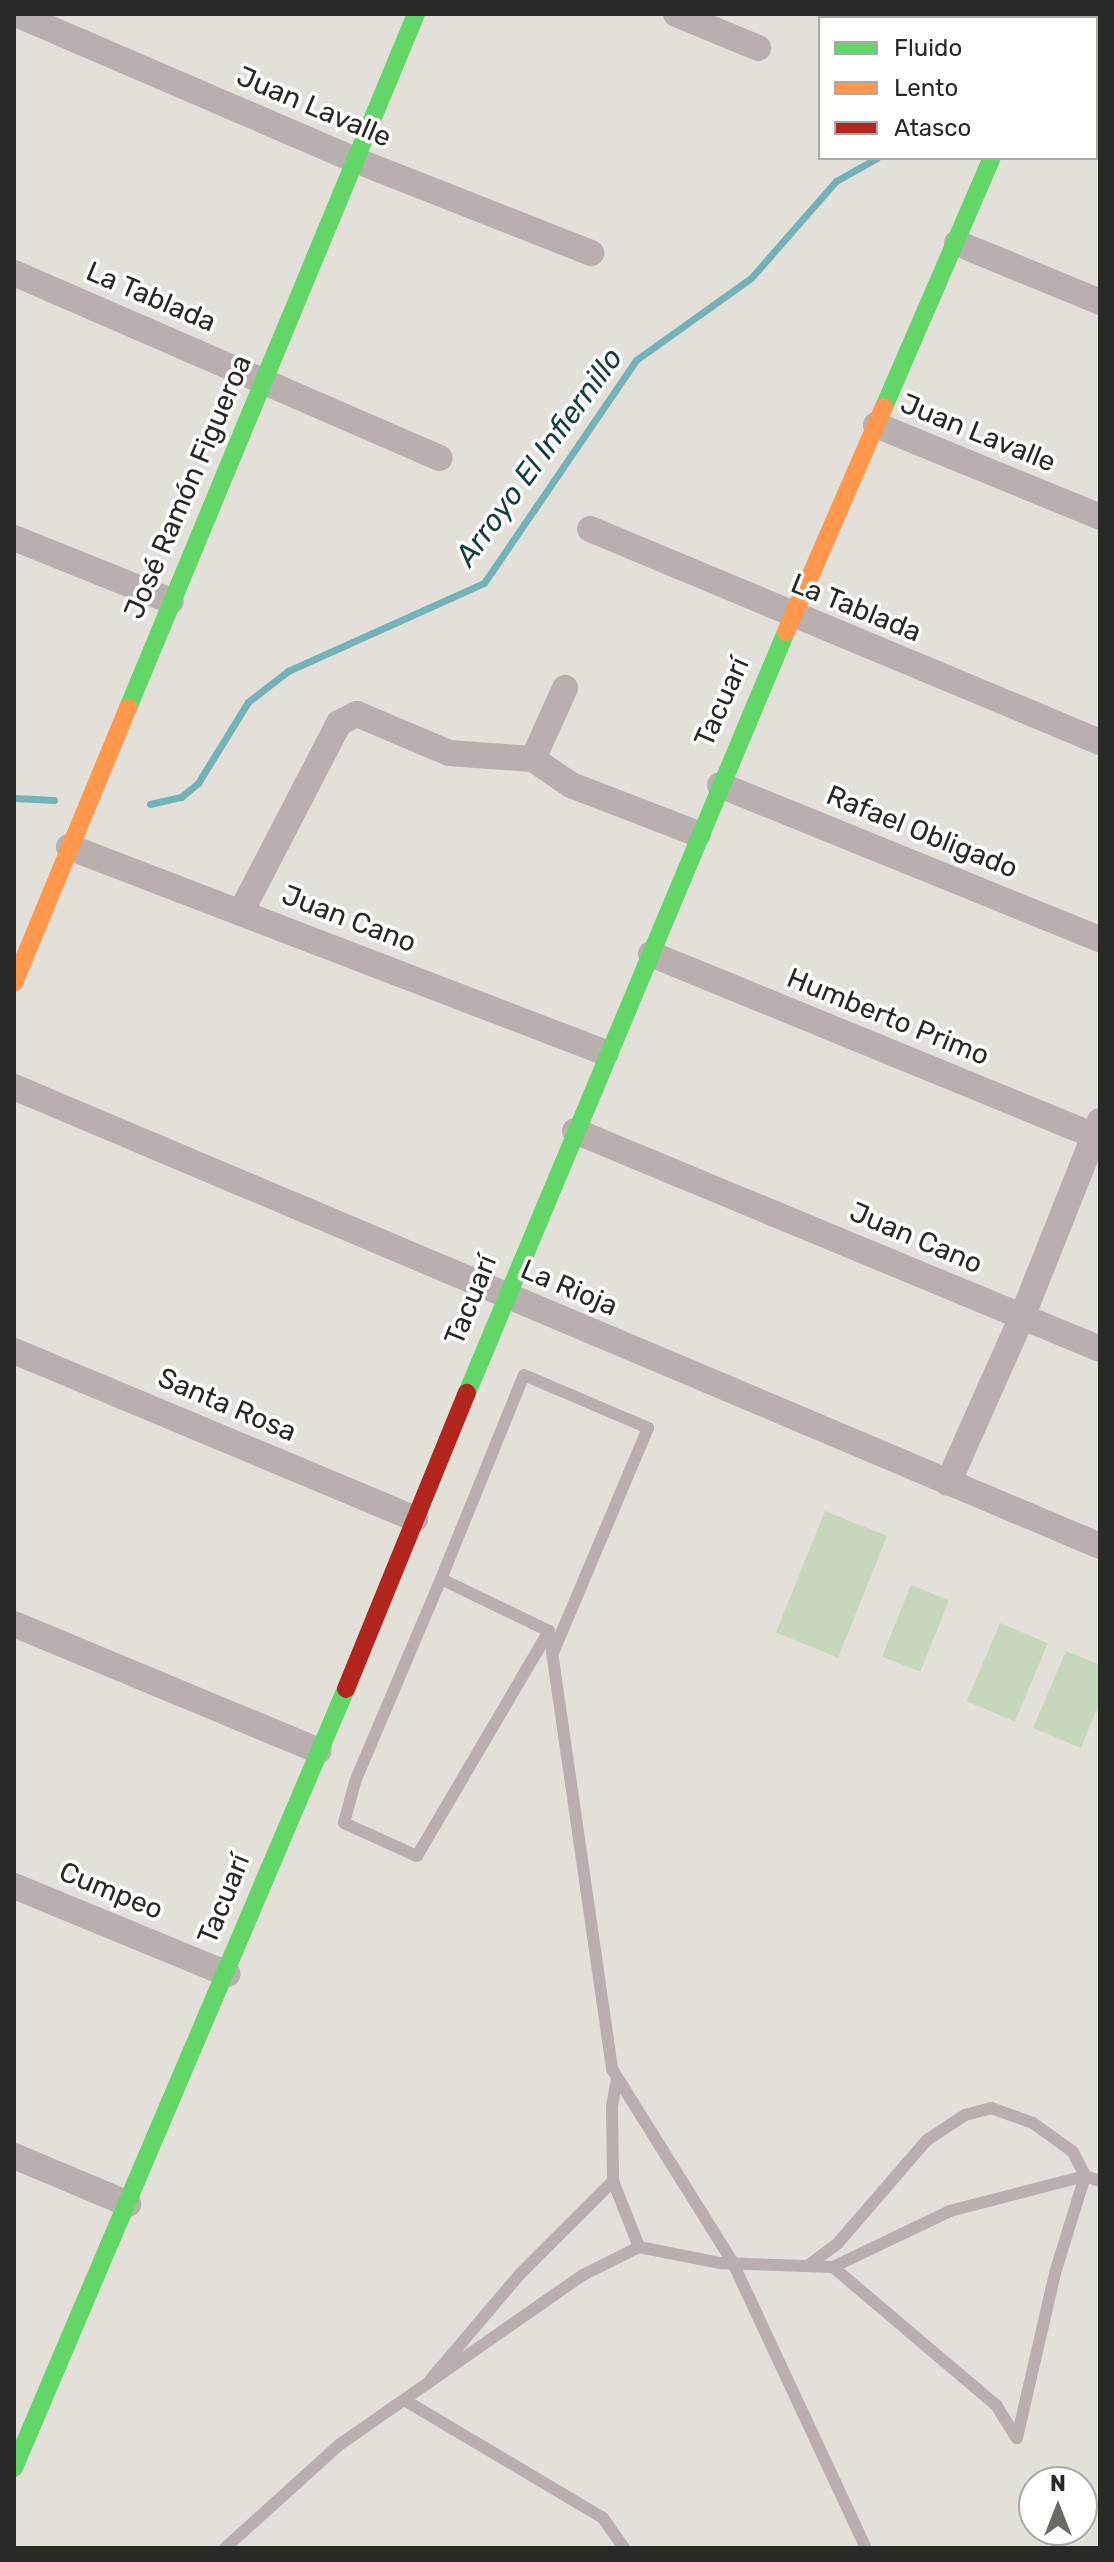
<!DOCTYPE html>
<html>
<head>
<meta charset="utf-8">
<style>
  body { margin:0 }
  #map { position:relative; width:1114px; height:2562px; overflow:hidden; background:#e2e0d9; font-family:Rubik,sans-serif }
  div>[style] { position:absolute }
  .green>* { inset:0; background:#c7d7bb; transform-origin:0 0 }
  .stream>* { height:7px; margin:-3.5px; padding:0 3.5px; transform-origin:3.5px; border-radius:3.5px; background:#74b2b9 }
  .lane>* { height:12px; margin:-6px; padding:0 6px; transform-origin:6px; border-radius:6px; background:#b9afae }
  .street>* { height:26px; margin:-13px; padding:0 13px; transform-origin:13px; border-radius:13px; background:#b9afae }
  .fast>* { height:18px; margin:-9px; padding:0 9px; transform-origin:9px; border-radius:9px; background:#63d668 }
  .slow>* { height:18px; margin:-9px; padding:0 9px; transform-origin:9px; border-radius:9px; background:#ff974d }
  .jam>* { height:18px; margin:-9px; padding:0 9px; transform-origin:9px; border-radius:9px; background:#b3261e }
  span { translate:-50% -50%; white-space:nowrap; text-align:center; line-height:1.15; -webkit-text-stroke:7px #fff; paint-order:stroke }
  .street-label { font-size:28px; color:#2a2924 }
  .water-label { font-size:30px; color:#153e44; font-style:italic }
  .frame { position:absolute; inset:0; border:16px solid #2a2924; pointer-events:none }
  .legend { position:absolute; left:818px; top:16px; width:280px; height:144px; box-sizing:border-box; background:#fff; border:2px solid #aaa9a7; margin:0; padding:10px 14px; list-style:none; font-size:24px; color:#2a2924 }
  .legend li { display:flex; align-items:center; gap:16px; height:40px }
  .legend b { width:40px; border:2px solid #aaa9a7 }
  .north { position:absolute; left:1018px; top:2466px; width:80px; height:80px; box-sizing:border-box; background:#fff; border:2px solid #aaa9a7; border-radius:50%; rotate:0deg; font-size:22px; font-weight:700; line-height:32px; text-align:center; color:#2a2924 }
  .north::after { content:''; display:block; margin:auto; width:28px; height:36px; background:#6a6963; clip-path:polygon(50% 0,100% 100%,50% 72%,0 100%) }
</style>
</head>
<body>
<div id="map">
  <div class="green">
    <div style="left:825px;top:1511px;width:67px;height:131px;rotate:22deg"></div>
    <div style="left:911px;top:1585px;width:41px;height:77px;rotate:22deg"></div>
    <div style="left:1000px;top:1623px;width:52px;height:85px;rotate:23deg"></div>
    <div style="clip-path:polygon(1066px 1651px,1100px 1665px,1100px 1701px,1081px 1748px,1033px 1728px)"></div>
  </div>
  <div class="stream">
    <div style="left:919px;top:18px;width:4px;rotate:-90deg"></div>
    <div style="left:14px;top:798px;width:40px;rotate:2.9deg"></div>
    <div style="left:150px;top:804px;width:32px;rotate:-13deg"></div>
    <div style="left:181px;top:797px;width:22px;rotate:-39deg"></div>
    <div style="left:198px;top:783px;width:95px;rotate:-58.3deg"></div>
    <div style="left:248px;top:702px;width:51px;rotate:-37.8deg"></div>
    <div style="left:288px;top:671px;width:215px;rotate:-24.2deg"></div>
    <div style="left:484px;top:583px;width:270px;rotate:-55.7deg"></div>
    <div style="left:636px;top:360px;width:141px;rotate:-35.5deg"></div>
    <div style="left:751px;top:278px;width:129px;rotate:-48.8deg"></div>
    <div style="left:836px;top:181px;width:47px;rotate:-29.3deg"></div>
  </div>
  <div class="lane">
    <div style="left:441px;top:1579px;width:220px;rotate:-67.9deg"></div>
    <div style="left:524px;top:1375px;width:135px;rotate:23.1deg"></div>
    <div style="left:648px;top:1428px;width:241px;rotate:112.9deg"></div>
    <div style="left:549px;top:1631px;width:120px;rotate:-154.3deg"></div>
    <div style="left:441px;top:1579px;width:220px;rotate:113deg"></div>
    <div style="left:355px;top:1782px;width:42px;rotate:105deg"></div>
    <div style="left:344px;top:1823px;width:80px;rotate:24.3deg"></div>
    <div style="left:417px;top:1856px;width:261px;rotate:-59.6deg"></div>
    <div style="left:549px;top:1631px;width:443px;rotate:81.8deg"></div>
    <div style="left:612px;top:2069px;width:229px;rotate:58deg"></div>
    <div style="left:733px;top:2263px;width:315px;rotate:65deg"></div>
    <div style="left:617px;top:2078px;width:28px;rotate:100deg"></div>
    <div style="left:612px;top:2106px;width:75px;rotate:89.2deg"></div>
    <div style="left:613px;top:2181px;width:71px;rotate:68.5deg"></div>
    <div style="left:809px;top:2265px;width:36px;rotate:-37deg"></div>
    <div style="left:838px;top:2243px;width:136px;rotate:-49.2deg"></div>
    <div style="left:927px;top:2140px;width:45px;rotate:-33.3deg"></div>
    <div style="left:965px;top:2115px;width:27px;rotate:-15deg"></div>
    <div style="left:991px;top:2108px;width:45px;rotate:19.7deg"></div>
    <div style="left:1033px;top:2123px;width:49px;rotate:35.9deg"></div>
    <div style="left:1073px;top:2152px;width:27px;rotate:63deg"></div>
    <div style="left:1085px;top:2176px;width:139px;rotate:165.5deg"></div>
    <div style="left:950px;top:2211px;width:130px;rotate:154.4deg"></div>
    <div style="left:431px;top:2379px;width:138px;rotate:-49.7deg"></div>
    <div style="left:520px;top:2274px;width:132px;rotate:-45deg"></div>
    <div style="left:406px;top:2401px;width:229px;rotate:30.7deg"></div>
    <div style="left:603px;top:2518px;width:37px;rotate:55deg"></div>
    <div style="left:225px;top:2548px;width:154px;rotate:-42.1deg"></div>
    <div style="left:339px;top:2445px;width:297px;rotate:-34.9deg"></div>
    <div style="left:583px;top:2275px;width:63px;rotate:-26.6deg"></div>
    <div style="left:639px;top:2247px;width:83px;rotate:11.2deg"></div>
    <div style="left:720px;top:2263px;width:113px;rotate:2deg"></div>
    <div style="left:833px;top:2267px;width:214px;rotate:40.3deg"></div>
    <div style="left:996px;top:2405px;width:39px;rotate:58deg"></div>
    <div style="left:1017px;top:2438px;width:169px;rotate:-77deg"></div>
    <div style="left:1055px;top:2273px;width:102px;rotate:-72.8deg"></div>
    <div style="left:1085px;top:2176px;width:16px;rotate:18deg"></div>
  </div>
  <div class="street">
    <div style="left:16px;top:14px;width:369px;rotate:23.3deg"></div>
    <div style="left:355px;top:160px;width:254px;rotate:21.5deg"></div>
    <div style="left:676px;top:14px;width:89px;rotate:22.5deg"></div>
    <div style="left:1049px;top:18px;width:4px;rotate:-76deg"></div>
    <div style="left:1096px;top:102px;width:4px;rotate:27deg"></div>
    <div style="left:957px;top:243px;width:155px;rotate:22.4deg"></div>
    <div style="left:14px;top:273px;width:464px;rotate:23.5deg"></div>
    <div style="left:876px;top:425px;width:242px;rotate:22.3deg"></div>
    <div style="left:590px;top:529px;width:553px;rotate:22.67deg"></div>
    <div style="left:14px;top:538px;width:169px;rotate:21.9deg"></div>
    <div style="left:533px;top:759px;width:78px;rotate:-65.7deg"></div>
    <div style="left:720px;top:785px;width:410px;rotate:22.1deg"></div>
    <div style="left:69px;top:847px;width:575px;rotate:20.99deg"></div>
    <div style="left:241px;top:912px;width:213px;rotate:-62.6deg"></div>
    <div style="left:339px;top:723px;width:20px;rotate:-27deg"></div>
    <div style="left:357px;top:714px;width:100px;rotate:23deg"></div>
    <div style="left:449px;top:753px;width:84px;rotate:4.1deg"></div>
    <div style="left:533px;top:759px;width:46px;rotate:34.4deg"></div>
    <div style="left:571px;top:785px;width:136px;rotate:21.1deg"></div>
    <div style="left:651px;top:954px;width:485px;rotate:22.3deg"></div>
    <div style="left:14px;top:1087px;width:1179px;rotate:22.91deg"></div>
    <div style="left:575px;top:1131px;width:568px;rotate:22.55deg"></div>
    <div style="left:14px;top:1351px;width:435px;rotate:22.7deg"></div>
    <div style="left:948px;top:1483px;width:182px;rotate:-66deg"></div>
    <div style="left:1022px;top:1317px;width:211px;rotate:-68.3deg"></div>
    <div style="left:14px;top:1624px;width:330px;rotate:22.6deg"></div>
    <div style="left:14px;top:1886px;width:231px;rotate:22.4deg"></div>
    <div style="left:14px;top:2156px;width:124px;rotate:22.8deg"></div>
  </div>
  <div class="fast">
    <div style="left:884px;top:407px;width:271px;rotate:-66.6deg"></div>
    <div style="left:128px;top:708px;width:751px;rotate:-67.46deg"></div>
    <div style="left:467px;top:1393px;width:825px;rotate:-67.26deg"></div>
    <div style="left:14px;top:2468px;width:847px;rotate:-66.92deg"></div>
  </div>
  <div class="slow">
    <div style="left:786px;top:632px;width:245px;rotate:-66.5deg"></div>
    <div style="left:14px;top:983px;width:298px;rotate:-67.5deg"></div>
  </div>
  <div class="jam">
    <div style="left:346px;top:1689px;width:320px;rotate:-67.8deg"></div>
  </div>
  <div class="street-label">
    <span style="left:314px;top:107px;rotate:23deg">Juan Lavalle</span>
    <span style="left:151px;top:297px;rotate:23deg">La Tablada</span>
    <span style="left:978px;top:433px;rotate:22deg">Juan Lavalle</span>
    <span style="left:188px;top:487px;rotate:-67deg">José Ramón Figueroa</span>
    <span style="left:856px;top:608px;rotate:22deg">La Tablada</span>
    <span style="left:722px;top:702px;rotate:-66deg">Tacuarí</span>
    <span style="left:922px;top:832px;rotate:22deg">Rafael Obligado</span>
    <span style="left:349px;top:919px;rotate:21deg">Juan Cano</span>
    <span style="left:888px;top:1017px;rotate:22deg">Humberto Primo</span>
    <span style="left:916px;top:1238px;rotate:23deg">Juan Cano</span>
    <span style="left:569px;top:1288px;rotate:23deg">La Rioja</span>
    <span style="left:471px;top:1300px;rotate:-68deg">Tacuarí</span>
    <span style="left:227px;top:1405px;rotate:23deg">Santa Rosa</span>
    <span style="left:111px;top:1891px;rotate:22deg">Cumpeo</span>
    <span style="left:224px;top:1899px;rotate:-68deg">Tacuarí</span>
  </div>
  <div class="water-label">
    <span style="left:539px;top:457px;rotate:-54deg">Arroyo El Infiernillo</span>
  </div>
  <div class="frame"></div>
  <ul class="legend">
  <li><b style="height:10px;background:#63d668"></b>Fluido</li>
  <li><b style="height:10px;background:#ff974d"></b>Lento</li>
  <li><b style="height:10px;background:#b3261e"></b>Atasco</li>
  </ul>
  <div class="north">N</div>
</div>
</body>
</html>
